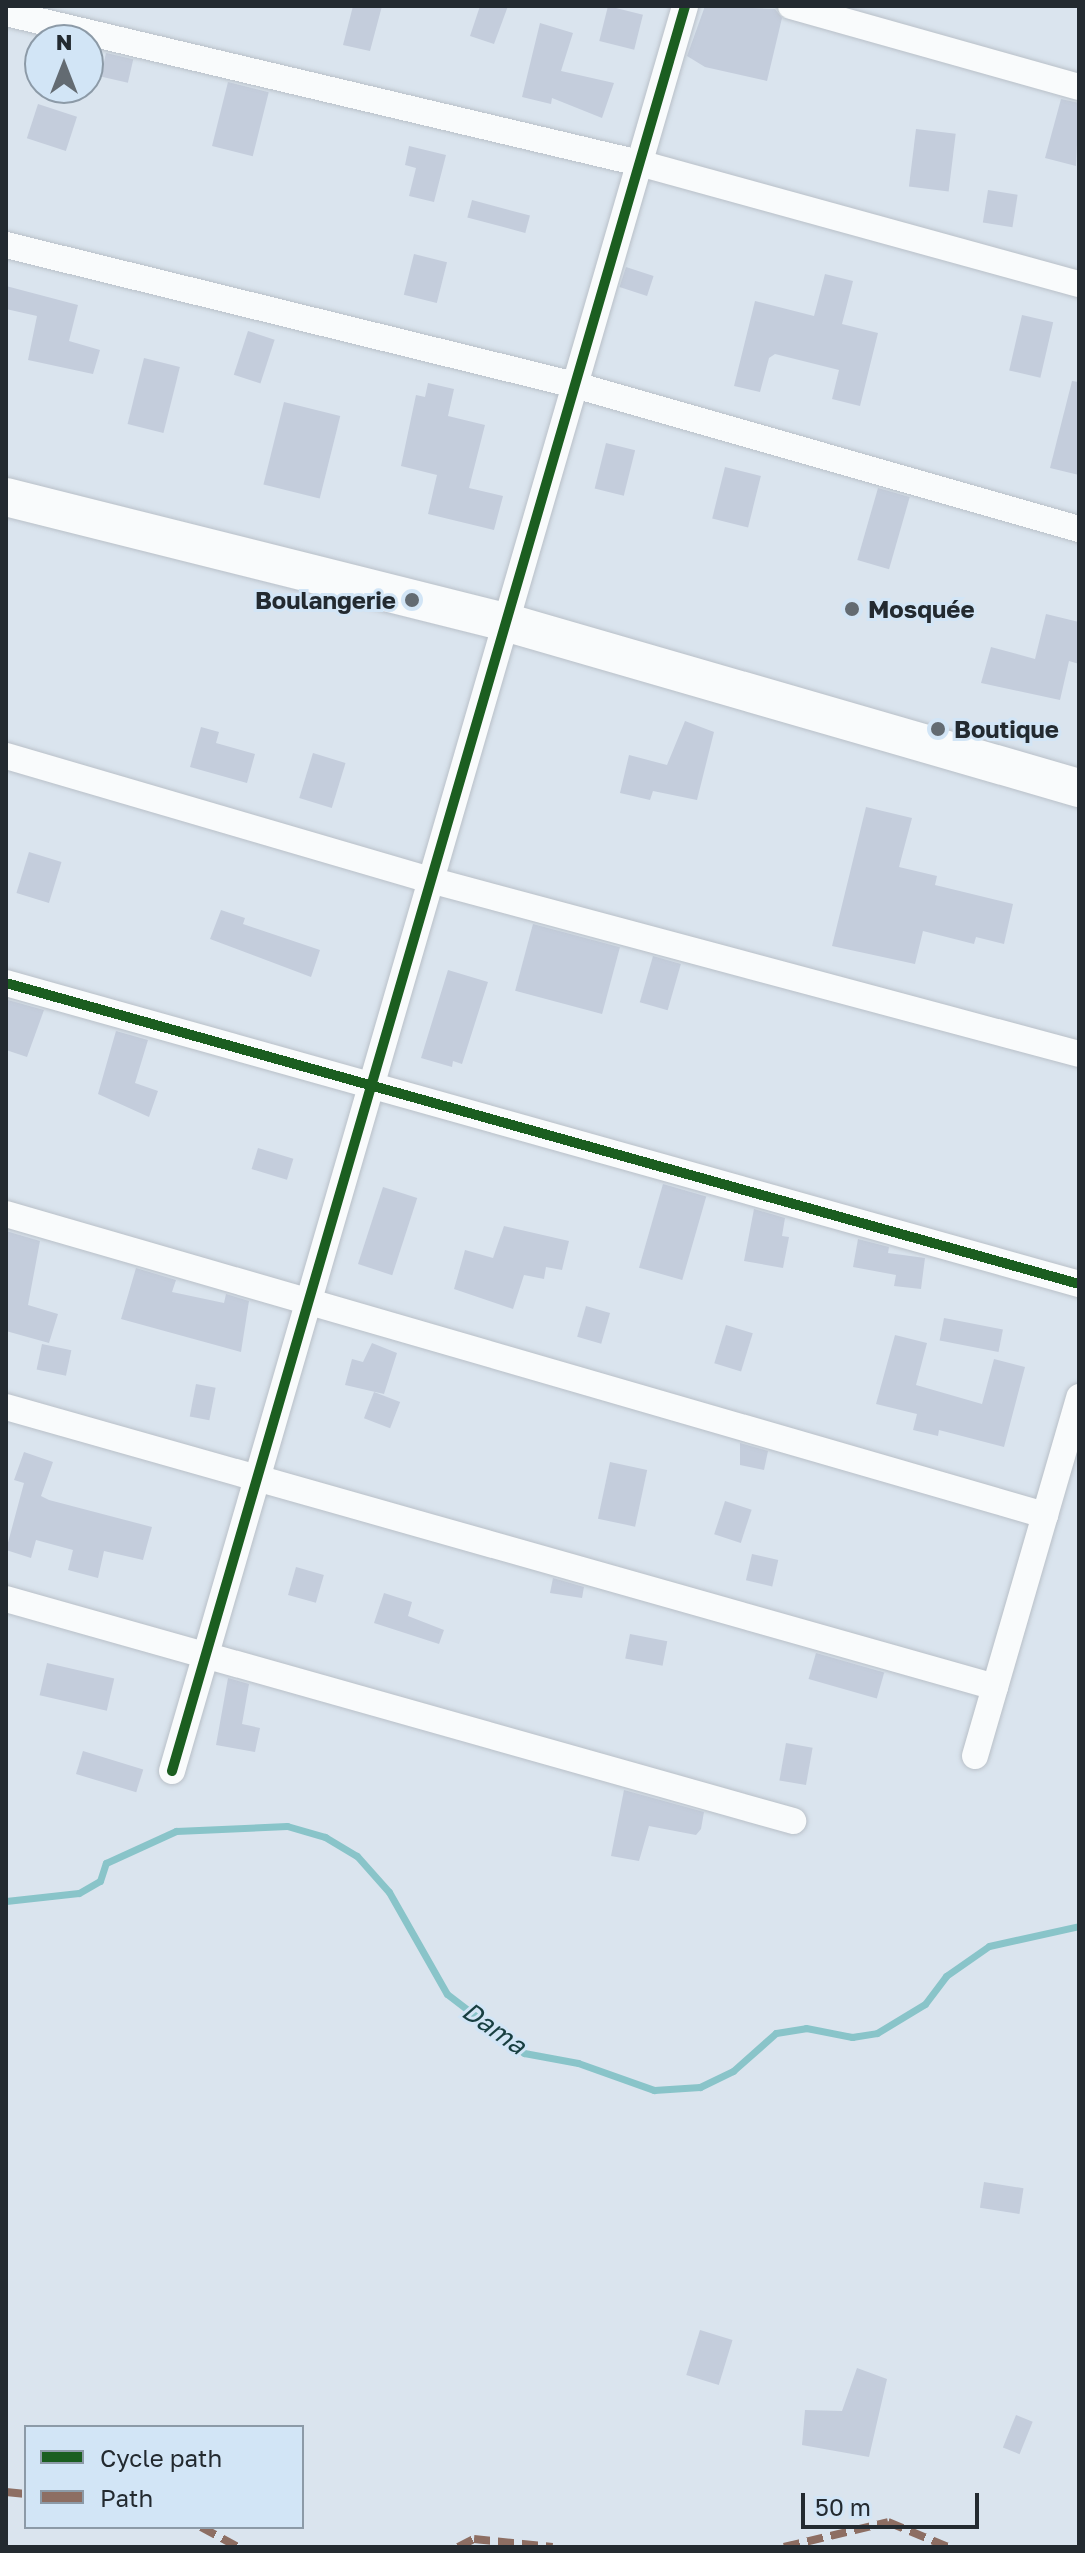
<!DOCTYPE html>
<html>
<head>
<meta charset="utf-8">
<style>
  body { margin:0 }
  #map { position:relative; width:1085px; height:2553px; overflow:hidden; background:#dae4ee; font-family:"Golos Text",sans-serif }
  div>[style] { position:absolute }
  .stream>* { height:7px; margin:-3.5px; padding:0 3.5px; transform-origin:3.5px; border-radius:3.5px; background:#89c4c9 }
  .building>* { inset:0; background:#c4cddc; transform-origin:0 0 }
  .roads { filter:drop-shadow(0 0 2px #b9c0c8) drop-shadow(0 0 2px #b9c0c8) }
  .street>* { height:26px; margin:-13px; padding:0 13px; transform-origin:13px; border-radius:13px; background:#f9fbfc }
  .secondary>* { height:38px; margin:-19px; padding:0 19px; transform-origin:19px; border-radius:19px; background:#f9fbfc }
  .quiet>* { height:8px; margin-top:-4px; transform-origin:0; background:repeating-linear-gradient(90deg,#8d6e63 0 16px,transparent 0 24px) }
  .cycleway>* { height:10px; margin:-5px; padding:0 5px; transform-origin:5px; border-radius:5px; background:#1b5e20 }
  .dots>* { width:22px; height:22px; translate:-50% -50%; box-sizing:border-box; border:4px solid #d2e5f6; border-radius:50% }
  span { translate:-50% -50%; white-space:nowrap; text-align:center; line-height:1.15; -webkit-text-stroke:6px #d2e5f6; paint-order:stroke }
  .poi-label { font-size:24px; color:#232a30; font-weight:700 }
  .right { translate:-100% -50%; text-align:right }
  .left { translate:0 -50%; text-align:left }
  .water-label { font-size:26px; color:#183f41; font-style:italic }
  .frame { position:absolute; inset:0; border:8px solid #232a30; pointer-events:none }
  .legend { position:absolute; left:24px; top:2425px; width:280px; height:104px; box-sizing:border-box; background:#d2e5f6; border:2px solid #8c9aa7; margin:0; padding:10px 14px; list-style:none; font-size:24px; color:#232a30 }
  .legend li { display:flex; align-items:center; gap:16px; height:40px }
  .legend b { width:40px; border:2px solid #8c9aa7 }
  .north { position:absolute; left:24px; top:24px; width:80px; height:80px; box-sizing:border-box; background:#d2e5f6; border:2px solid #8c9aa7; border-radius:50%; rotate:0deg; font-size:22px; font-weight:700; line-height:32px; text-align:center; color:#232a30 }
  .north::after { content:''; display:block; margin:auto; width:28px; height:36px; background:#636b72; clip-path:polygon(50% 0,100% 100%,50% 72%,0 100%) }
  .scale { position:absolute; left:801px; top:2493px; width:178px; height:36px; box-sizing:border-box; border:4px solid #232a30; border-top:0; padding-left:10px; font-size:24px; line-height:28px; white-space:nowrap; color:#232a30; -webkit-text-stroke:6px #d2e5f6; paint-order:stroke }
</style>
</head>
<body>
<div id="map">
  <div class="stream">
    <div style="left:6px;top:1901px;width:73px;rotate:-6.3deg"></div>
    <div style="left:79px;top:1893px;width:24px;rotate:-30deg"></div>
    <div style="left:100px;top:1881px;width:19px;rotate:-72deg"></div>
    <div style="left:106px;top:1863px;width:77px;rotate:-24.6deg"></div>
    <div style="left:176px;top:1831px;width:111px;rotate:-2.6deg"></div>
    <div style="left:287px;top:1826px;width:40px;rotate:16deg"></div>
    <div style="left:325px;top:1837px;width:37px;rotate:31deg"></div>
    <div style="left:357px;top:1856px;width:48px;rotate:48.4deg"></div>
    <div style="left:389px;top:1892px;width:117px;rotate:60.4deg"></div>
    <div style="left:447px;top:1994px;width:97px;rotate:37.5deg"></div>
    <div style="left:524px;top:2053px;width:55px;rotate:10.5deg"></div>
    <div style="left:578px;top:2063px;width:81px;rotate:19.6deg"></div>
    <div style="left:654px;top:2090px;width:46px;rotate:-3.7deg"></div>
    <div style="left:700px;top:2087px;width:37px;rotate:-26deg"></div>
    <div style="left:733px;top:2071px;width:57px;rotate:-41.5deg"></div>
    <div style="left:776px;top:2033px;width:30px;rotate:-9deg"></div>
    <div style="left:806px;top:2028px;width:47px;rotate:11.1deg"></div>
    <div style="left:852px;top:2037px;width:25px;rotate:-9deg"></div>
    <div style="left:877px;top:2033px;width:56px;rotate:-31.1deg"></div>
    <div style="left:925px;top:2004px;width:35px;rotate:-53deg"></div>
    <div style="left:946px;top:1976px;width:52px;rotate:-34.9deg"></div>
    <div style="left:989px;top:1946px;width:92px;rotate:-12.5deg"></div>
  </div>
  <div class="building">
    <div style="clip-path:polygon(353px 6px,382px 6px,370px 51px,343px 45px)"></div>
    <div style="clip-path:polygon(480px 6px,508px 6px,494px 44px,470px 36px)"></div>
    <div style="left:608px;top:6px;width:36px;height:36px;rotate:14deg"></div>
    <div style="clip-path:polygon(705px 6px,775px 9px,782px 18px,767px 81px,705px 67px,687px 56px)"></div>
    <div style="clip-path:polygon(540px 23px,573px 33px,561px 71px,614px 83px,602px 118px,552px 98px,551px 104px,522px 97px)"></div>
    <div style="left:106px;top:53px;width:28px;height:24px;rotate:13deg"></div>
    <div style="left:228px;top:82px;width:42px;height:66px;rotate:14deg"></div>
    <div style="clip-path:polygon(1061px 99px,1079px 103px,1076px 166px,1045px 158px)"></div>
    <div style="left:38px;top:104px;width:41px;height:36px;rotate:18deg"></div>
    <div style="left:916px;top:129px;width:40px;height:58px;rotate:7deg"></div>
    <div style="clip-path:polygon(409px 146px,446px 155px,434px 202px,409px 196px,416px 168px,405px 165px)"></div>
    <div style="left:988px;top:190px;width:30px;height:33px;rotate:9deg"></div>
    <div style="left:472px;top:200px;width:60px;height:18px;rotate:15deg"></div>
    <div style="left:414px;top:254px;width:34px;height:42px;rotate:14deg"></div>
    <div style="left:626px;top:267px;width:29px;height:21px;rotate:18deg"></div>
    <div style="clip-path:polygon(825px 274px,853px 281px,842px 324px,878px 333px,860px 406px,832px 399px,839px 370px,775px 354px,769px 358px,760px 392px,734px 386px,755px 301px,814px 316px)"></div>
    <div style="clip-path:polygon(6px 286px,78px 305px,69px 341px,100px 350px,93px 374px,28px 360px,37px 316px,6px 309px)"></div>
    <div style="left:1022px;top:315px;width:32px;height:57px;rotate:13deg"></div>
    <div style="left:248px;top:331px;width:28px;height:46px;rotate:18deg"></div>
    <div style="left:144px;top:358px;width:37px;height:68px;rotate:14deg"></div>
    <div style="clip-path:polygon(1072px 381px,1079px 382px,1079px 475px,1050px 468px)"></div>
    <div style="clip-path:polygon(428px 383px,454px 389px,448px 416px,485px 425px,469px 488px,503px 496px,494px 530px,428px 514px,437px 475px,401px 466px,416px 395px,425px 397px)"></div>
    <div style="left:284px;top:402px;width:58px;height:85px;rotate:14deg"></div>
    <div style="left:606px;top:443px;width:30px;height:47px;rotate:14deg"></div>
    <div style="left:725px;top:467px;width:37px;height:53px;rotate:14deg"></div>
    <div style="left:878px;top:488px;width:33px;height:75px;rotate:16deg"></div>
    <div style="clip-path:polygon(1046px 614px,1079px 622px,1079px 664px,1069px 661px,1060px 700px,981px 683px,991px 647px,1035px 659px)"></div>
    <div style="clip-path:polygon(685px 721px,714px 732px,697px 800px,653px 791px,650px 800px,620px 793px,629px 755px,667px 765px)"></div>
    <div style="clip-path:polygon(201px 727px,219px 732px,216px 743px,255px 754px,247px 783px,190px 767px)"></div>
    <div style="left:313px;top:753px;width:34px;height:47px;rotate:17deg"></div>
    <div style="clip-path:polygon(866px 807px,912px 818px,899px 867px,937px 876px,935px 885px,1013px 904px,1004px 944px,976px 937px,974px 944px,923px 931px,915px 964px,832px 946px)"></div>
    <div style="left:29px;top:852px;width:34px;height:43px;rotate:17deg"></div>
    <div style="clip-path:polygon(221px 910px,245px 918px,243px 924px,320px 950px,311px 977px,210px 939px)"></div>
    <div style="left:533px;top:924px;width:90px;height:69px;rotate:15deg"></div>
    <div style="left:653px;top:956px;width:29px;height:48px;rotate:16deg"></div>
    <div style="clip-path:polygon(448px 970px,488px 982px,462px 1064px,453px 1061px,452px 1067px,421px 1058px)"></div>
    <div style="clip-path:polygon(8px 1000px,44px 1010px,27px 1057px,6px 1050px)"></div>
    <div style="clip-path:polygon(116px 1031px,148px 1040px,135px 1083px,158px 1091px,149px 1117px,98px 1094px)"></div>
    <div style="left:258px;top:1148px;width:37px;height:22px;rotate:17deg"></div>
    <div style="left:663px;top:1184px;width:45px;height:87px;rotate:16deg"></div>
    <div style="left:383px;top:1187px;width:36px;height:81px;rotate:18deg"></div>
    <div style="clip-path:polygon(754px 1209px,785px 1218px,782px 1236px,789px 1237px,783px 1268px,744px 1261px)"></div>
    <div style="clip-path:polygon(504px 1226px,569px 1241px,562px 1270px,546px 1267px,544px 1279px,524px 1275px,513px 1309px,454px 1289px,465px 1250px,493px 1258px)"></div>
    <div style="clip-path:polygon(6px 1231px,40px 1241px,28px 1305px,58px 1314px,49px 1343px,6px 1331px)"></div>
    <div style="clip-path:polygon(858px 1239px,889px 1247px,888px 1253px,925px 1258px,921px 1289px,894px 1286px,896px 1275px,853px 1267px)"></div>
    <div style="clip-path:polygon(136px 1268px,176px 1280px,172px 1292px,224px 1303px,226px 1294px,249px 1301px,241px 1352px,121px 1319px)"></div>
    <div style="left:586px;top:1306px;width:25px;height:32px;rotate:16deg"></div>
    <div style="left:944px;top:1318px;width:60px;height:23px;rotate:11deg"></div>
    <div style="left:726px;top:1325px;width:28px;height:40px;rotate:17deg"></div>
    <div style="clip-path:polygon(895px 1335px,927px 1343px,916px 1385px,982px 1404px,994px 1359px,1025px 1367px,1004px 1447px,939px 1430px,938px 1436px,913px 1430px,917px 1414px,876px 1404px)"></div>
    <div style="clip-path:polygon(372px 1343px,397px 1353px,384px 1394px,345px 1385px,352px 1359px,363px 1362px)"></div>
    <div style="left:42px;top:1344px;width:30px;height:26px;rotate:12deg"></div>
    <div style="left:196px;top:1384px;width:20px;height:33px;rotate:11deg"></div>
    <div style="left:374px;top:1392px;width:28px;height:28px;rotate:21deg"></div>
    <div style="clip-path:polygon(740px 1443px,768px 1451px,764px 1470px,740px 1465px)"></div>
    <div style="clip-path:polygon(24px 1452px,53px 1462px,41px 1496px,49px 1500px,152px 1527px,143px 1560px,104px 1551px,98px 1578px,68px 1570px,73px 1550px,36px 1540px,31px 1558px,6px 1550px,24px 1483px,14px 1480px)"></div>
    <div style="left:610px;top:1462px;width:38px;height:58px;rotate:12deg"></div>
    <div style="left:725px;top:1501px;width:28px;height:35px;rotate:18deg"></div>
    <div style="left:752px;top:1554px;width:27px;height:27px;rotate:13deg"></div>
    <div style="left:296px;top:1567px;width:29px;height:29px;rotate:16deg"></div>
    <div style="clip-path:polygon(553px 1578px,584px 1587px,582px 1598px,550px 1593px)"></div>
    <div style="clip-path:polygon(384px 1593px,412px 1602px,408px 1616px,444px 1630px,439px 1644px,374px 1623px)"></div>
    <div style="left:630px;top:1634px;width:38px;height:25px;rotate:11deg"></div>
    <div style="left:816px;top:1653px;width:71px;height:27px;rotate:16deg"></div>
    <div style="left:47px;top:1663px;width:69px;height:33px;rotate:13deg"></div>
    <div style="clip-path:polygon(228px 1678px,249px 1684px,242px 1724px,260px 1728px,255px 1752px,216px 1745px)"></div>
    <div style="left:786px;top:1743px;width:27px;height:38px;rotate:10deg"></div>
    <div style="left:83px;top:1751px;width:63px;height:24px;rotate:17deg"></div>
    <div style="clip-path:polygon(624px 1790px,704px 1812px,701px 1829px,696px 1835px,649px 1826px,639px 1861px,611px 1856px)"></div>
    <div style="left:984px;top:2182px;width:40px;height:26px;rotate:9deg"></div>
    <div style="left:700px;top:2330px;width:34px;height:47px;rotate:17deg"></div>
    <div style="clip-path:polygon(857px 2368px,887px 2379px,869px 2457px,802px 2445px,805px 2410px,842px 2411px)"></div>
    <div style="left:1016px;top:2415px;width:18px;height:35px;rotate:22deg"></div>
  </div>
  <div class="roads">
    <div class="street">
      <div style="left:791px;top:6px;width:299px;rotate:15.7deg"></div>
      <div style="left:6px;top:13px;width:651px;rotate:13.33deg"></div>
      <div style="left:639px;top:163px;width:456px;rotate:15.4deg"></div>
      <div style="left:6px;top:245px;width:586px;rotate:13.82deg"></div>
      <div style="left:575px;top:385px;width:524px;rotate:15.95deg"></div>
      <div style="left:6px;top:756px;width:442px;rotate:16.3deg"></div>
      <div style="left:430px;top:880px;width:672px;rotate:15.01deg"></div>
      <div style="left:6px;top:983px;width:1114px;rotate:15.67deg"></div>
      <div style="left:6px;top:1214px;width:1082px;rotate:16.16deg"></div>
      <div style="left:6px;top:1407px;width:1028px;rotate:15.81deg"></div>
      <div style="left:6px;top:1599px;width:818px;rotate:15.75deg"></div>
      <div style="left:975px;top:1756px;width:374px;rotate:-73.8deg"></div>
      <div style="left:172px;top:1771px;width:1838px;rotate:-73.79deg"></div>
    </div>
    <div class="secondary">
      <div style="left:6px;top:497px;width:514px;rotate:14.06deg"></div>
      <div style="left:505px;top:622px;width:598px;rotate:16.13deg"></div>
    </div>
  </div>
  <div class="quiet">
    <div style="left:6px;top:2492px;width:20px;rotate:6deg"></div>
    <div style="left:201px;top:2527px;width:42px;rotate:28.4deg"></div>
    <div style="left:458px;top:2547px;width:18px;rotate:-27deg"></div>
    <div style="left:474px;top:2539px;width:79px;rotate:5.8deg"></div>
    <div style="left:784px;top:2547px;width:107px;rotate:-13.5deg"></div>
    <div style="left:888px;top:2522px;width:65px;rotate:22.6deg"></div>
  </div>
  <div class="cycleway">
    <div style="left:6px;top:983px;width:1114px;rotate:15.67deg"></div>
    <div style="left:172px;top:1771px;width:1838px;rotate:-73.79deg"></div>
  </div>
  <div class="dots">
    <div style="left:412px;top:600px;background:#636b72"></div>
    <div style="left:852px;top:609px;background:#636b72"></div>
    <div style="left:938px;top:729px;background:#636b72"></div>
  </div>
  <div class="poi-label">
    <span class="right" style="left:396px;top:600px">Boulangerie</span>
    <span class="left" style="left:868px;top:609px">Mosquée</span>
    <span class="left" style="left:954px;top:729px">Boutique</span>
  </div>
  <div class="water-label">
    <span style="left:494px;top:2028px;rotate:35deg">Dama</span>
  </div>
  <div class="frame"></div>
  <ul class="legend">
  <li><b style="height:10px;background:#1b5e20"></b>Cycle path</li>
  <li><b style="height:10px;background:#8d6e63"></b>Path</li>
  </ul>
  <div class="north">N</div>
  <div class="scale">50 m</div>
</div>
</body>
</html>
